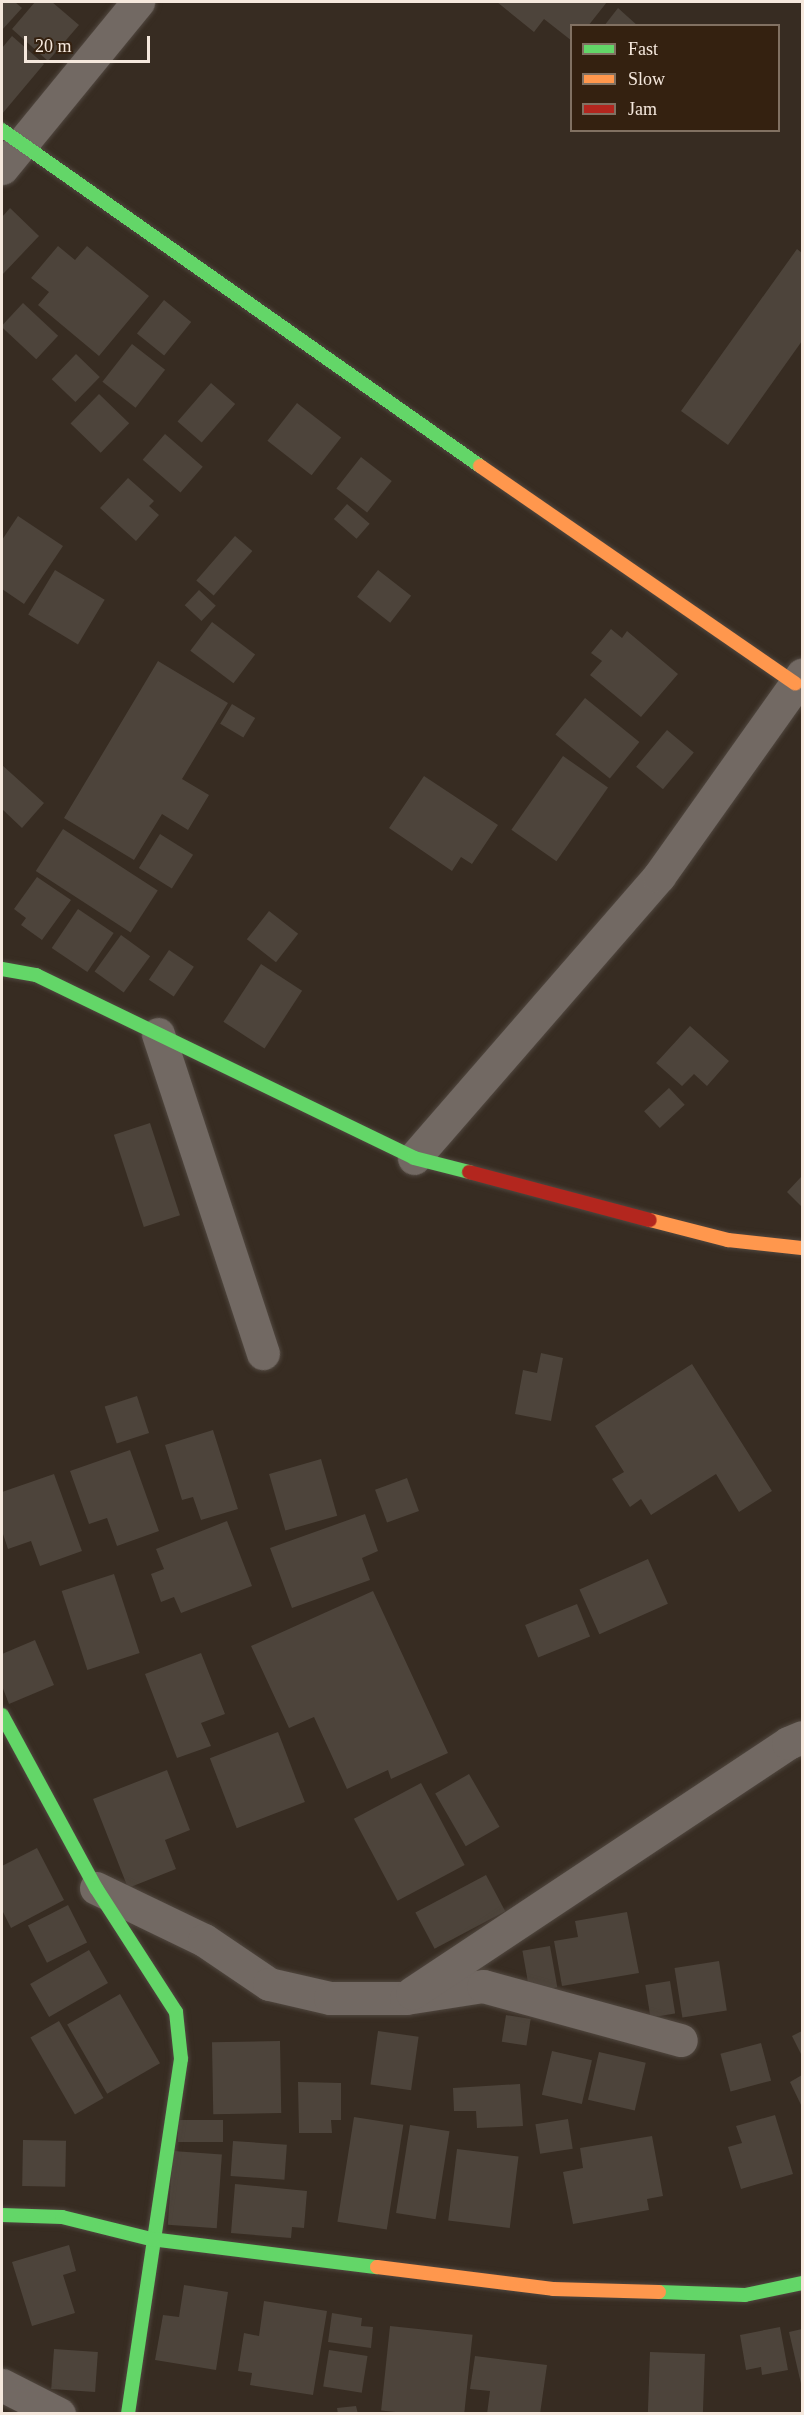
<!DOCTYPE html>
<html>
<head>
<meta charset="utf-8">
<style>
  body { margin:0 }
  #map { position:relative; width:804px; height:2415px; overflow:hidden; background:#372c22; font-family:"Times New Roman",serif }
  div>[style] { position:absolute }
  .building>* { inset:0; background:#4d443b; transform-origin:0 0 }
  .roads { filter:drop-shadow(0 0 2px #50473f) drop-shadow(0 0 2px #50473f) }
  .street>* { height:33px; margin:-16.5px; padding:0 16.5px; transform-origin:16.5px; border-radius:16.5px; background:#726963 }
  .fast>* { height:14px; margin:-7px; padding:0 7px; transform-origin:7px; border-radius:7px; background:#63d668 }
  .slow>* { height:14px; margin:-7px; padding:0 7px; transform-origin:7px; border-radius:7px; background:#ff974d }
  .jam>* { height:14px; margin:-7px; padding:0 7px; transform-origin:7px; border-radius:7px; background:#b3261e }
  span { translate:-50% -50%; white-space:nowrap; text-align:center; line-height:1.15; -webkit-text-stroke:4.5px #342110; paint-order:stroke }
  .frame { position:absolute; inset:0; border:3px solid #f5e8dd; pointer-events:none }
  .legend { position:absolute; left:570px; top:24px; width:210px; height:108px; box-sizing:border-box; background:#342110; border:2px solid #817162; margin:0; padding:8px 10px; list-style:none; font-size:18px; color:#f5e8dd }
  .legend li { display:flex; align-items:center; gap:12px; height:30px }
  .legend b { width:30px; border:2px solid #817162 }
  .scale { position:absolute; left:24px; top:36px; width:126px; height:27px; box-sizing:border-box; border:3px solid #f5e8dd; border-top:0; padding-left:8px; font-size:18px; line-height:21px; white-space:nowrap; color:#f5e8dd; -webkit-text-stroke:4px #342110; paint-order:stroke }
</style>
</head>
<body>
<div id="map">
  <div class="building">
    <div style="clip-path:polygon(2px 2px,15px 2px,22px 8px,2px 30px)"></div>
    <div style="clip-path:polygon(35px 2px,52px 2px,79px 25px,48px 61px,12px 29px)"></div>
    <div style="clip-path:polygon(497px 2px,607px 2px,588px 26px,572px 26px,572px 41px,544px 19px,534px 32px)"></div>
    <div style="clip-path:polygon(618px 8px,638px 26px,604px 26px)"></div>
    <div style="clip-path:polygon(12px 36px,44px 64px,2px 114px,2px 48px)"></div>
    <div style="clip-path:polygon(10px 208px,39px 236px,2px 275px,2px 217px)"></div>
    <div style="clip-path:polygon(58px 246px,75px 260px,87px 246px,149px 296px,99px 356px,38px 305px,49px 292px,31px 278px)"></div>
    <div style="clip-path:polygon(797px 249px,802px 253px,802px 341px,728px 445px,681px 411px)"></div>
    <div style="left:164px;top:300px;width:35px;height:43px;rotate:39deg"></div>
    <div style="left:23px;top:303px;width:48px;height:32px;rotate:43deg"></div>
    <div style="left:132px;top:344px;width:42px;height:48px;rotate:38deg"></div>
    <div style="left:76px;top:354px;width:33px;height:35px;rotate:44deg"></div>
    <div style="left:211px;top:383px;width:32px;height:51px;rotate:41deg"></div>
    <div style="left:99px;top:394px;width:42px;height:41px;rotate:44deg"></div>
    <div style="left:297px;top:403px;width:56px;height:48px;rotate:38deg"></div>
    <div style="left:165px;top:434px;width:50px;height:34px;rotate:41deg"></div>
    <div style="left:361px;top:457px;width:39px;height:40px;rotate:38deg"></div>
    <div style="clip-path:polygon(128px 478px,154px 501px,149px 506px,159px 515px,136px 541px,100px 508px)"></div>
    <div style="left:347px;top:504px;width:30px;height:20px;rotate:41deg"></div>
    <div style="clip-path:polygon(18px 516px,63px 546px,24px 604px,2px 589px,2px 540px)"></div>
    <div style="left:235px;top:536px;width:23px;height:59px;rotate:41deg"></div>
    <div style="left:55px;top:570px;width:58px;height:52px;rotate:31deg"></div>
    <div style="left:378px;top:570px;width:42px;height:34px;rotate:38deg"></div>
    <div style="left:199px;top:590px;width:23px;height:21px;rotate:43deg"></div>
    <div style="left:212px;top:622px;width:54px;height:36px;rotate:37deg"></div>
    <div style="clip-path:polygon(611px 629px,622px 638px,627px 631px,678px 674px,641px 717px,590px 675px,602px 661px,591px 653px)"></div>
    <div style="clip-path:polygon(158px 661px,228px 703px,182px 779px,209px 795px,188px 830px,162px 814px,134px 860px,64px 818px)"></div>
    <div style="left:585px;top:698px;width:70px;height:47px;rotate:39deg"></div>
    <div style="left:232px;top:704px;width:27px;height:23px;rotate:31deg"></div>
    <div style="left:667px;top:730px;width:35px;height:48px;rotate:40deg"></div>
    <div style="left:563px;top:756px;width:55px;height:90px;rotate:35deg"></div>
    <div style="clip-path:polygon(2px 765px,44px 803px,22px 828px,2px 809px)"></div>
    <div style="clip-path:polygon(424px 776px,498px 825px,472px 864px,461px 857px,452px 871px,389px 828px)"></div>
    <div style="left:63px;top:829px;width:113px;height:50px;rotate:33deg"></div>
    <div style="left:160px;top:834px;width:39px;height:40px;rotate:32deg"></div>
    <div style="clip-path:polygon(37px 877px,71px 900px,42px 940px,21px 925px,26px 918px,14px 909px)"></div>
    <div style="left:78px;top:909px;width:43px;height:47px;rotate:34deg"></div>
    <div style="left:269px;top:911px;width:37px;height:36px;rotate:38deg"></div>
    <div style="left:121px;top:935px;width:36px;height:45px;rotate:36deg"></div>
    <div style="left:169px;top:950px;width:30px;height:36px;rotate:34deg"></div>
    <div style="left:261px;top:964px;width:49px;height:69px;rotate:33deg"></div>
    <div style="clip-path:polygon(690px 1026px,729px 1061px,707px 1086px,694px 1074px,682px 1086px,656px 1063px)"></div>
    <div style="left:669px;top:1088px;width:23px;height:34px;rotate:47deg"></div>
    <div style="left:150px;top:1123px;width:97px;height:38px;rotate:72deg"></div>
    <div style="clip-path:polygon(802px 1176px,802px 1207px,787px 1192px)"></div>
    <div style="clip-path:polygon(541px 1353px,563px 1358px,551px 1421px,515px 1414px,523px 1370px,537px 1373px)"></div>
    <div style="clip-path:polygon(692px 1364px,772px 1491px,739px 1512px,716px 1474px,651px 1515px,641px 1499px,630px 1507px,612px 1479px,624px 1472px,595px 1426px)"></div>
    <div style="left:137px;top:1396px;width:39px;height:34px;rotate:72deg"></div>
    <div style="clip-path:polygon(213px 1430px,238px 1509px,201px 1520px,193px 1497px,182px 1500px,165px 1445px)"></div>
    <div style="clip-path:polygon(130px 1450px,159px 1531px,117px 1546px,107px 1518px,89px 1524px,70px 1471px)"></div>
    <div style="left:321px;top:1459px;width:59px;height:54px;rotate:74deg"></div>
    <div style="clip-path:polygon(54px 1474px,82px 1551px,40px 1566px,31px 1541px,8px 1549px,2px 1531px,2px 1492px)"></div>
    <div style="left:407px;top:1478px;width:35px;height:34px;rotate:70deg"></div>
    <div style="clip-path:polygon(365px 1514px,378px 1551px,362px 1558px,370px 1580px,292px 1608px,270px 1548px)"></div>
    <div style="clip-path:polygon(227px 1521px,252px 1586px,181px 1613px,174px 1597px,161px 1602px,151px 1574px,164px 1569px,156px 1549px)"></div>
    <div style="left:648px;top:1559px;width:49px;height:75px;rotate:66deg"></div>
    <div style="left:114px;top:1574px;width:83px;height:55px;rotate:72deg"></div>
    <div style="clip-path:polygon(373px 1591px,448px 1753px,391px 1779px,388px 1770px,347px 1789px,314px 1717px,289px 1728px,251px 1646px)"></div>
    <div style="left:577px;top:1604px;width:35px;height:56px;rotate:68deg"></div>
    <div style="clip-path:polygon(35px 1640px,54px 1685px,9px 1704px,2px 1686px,2px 1654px)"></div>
    <div style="clip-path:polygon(201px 1653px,225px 1714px,201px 1723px,211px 1746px,177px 1758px,145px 1674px)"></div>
    <div style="left:278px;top:1732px;width:75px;height:73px;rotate:69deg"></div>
    <div style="clip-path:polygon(167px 1770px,190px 1830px,165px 1840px,176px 1869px,128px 1888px,93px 1799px)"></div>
    <div style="left:469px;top:1774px;width:61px;height:39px;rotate:60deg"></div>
    <div style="left:421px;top:1783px;width:93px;height:76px;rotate:62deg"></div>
    <div style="clip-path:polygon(37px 1848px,64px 1900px,11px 1928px,2px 1910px,2px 1866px)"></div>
    <div style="left:486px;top:1875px;width:41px;height:80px;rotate:62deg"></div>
    <div style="left:68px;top:1905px;width:42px;height:45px;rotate:63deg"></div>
    <div style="clip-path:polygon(627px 1912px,639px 1973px,562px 1986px,554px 1941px,578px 1937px,575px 1921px)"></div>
    <div style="left:550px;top:1946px;width:42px;height:28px;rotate:80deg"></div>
    <div style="left:89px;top:1950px;width:38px;height:68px;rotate:60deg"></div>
    <div style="left:719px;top:1961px;width:50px;height:45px;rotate:81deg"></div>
    <div style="left:670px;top:1981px;width:33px;height:25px;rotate:81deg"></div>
    <div style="left:120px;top:1994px;width:80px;height:61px;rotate:60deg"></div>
    <div style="left:506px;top:2015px;width:25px;height:27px;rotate:9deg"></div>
    <div style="left:59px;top:2021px;width:89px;height:33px;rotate:60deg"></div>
    <div style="left:378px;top:2031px;width:41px;height:54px;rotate:8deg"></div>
    <div style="clip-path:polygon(802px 2031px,802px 2056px,792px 2036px)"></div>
    <div style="left:280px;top:2041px;width:72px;height:68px;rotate:89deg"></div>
    <div style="left:761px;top:2043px;width:39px;height:42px;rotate:75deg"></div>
    <div style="left:552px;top:2051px;width:41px;height:45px;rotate:13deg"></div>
    <div style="left:599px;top:2052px;width:48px;height:49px;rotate:13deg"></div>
    <div style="clip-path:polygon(802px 2075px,802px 2107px,790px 2082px)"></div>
    <div style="clip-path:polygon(298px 2082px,341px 2083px,341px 2120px,331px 2120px,332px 2133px,299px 2133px)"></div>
    <div style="clip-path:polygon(520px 2084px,523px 2126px,477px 2128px,476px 2111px,454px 2111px,453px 2088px)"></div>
    <div style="clip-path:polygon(775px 2115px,793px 2174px,741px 2189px,728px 2147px,742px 2143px,736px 2126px)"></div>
    <div style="left:354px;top:2117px;width:50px;height:106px;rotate:9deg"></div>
    <div style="left:568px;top:2119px;width:30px;height:33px;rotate:81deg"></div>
    <div style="left:178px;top:2120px;width:45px;height:22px"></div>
    <div style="left:410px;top:2125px;width:40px;height:89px;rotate:9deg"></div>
    <div style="clip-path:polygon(652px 2136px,663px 2196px,647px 2199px,649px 2210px,573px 2224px,563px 2172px,583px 2168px,580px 2148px)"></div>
    <div style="left:23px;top:2140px;width:43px;height:46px;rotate:1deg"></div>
    <div style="left:233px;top:2141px;width:54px;height:35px;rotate:4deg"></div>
    <div style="left:457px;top:2149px;width:62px;height:72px;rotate:7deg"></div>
    <div style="left:173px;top:2151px;width:49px;height:74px;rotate:4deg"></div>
    <div style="clip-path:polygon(235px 2184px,307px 2191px,304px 2228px,292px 2227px,291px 2238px,231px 2233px)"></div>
    <div style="clip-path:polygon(69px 2245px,76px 2271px,63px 2275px,75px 2313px,32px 2326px,12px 2262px)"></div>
    <div style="clip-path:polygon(184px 2285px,228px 2292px,216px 2370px,155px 2360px,163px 2315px,179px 2317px)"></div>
    <div style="clip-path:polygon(264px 2301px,327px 2311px,313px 2395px,250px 2385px,252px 2373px,238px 2371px,244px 2333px,259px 2336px)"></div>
    <div style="clip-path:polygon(332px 2313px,362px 2318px,361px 2326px,373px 2327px,371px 2348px,328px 2342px)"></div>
    <div style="left:390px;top:2326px;width:83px;height:85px;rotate:6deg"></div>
    <div style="clip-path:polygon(780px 2327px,788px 2370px,762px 2375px,761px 2367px,746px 2370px,740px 2335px)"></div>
    <div style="clip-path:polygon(802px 2329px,802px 2388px,789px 2332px)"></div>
    <div style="left:54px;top:2349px;width:44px;height:40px;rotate:4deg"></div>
    <div style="left:329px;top:2350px;width:39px;height:37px;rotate:9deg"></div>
    <div style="left:650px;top:2352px;width:55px;height:62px;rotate:2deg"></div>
    <div style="clip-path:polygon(475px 2356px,547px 2365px,540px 2414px,487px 2414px,490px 2391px,470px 2389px)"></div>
    <div style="clip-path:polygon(356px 2406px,358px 2414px,338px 2414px,337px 2408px)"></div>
  </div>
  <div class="roads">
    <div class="street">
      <div style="left:2px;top:168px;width:215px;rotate:-50.7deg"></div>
      <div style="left:158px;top:1034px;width:336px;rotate:71.8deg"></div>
      <div style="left:414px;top:1158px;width:374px;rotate:-49deg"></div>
      <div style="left:659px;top:876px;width:247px;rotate:-54.6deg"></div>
      <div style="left:96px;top:1888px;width:120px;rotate:25.7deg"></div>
      <div style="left:204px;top:1940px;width:78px;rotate:34.1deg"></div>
      <div style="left:269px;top:1984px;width:63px;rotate:12.9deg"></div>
      <div style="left:330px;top:1998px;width:76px"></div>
      <div style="left:406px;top:1998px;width:78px;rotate:-8.9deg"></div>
      <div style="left:483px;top:1986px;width:205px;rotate:15.3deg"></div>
      <div style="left:412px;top:1993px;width:452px;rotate:-33.6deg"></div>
      <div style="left:788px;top:1743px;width:15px;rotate:-23deg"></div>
      <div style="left:2px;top:2385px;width:64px;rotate:27deg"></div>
    </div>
    <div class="fast">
      <div style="left:2px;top:130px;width:584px;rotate:35.1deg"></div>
      <div style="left:2px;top:969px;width:35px;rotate:10deg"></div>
      <div style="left:36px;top:975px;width:420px;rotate:25.8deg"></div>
      <div style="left:414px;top:1158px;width:57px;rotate:14.3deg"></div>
      <div style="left:2px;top:1715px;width:197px;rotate:61.5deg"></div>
      <div style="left:96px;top:1888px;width:148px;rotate:57.2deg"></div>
      <div style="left:176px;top:2012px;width:47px;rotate:83.9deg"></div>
      <div style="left:181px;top:2059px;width:359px;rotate:98.5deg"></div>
      <div style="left:2px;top:2215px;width:60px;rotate:1.9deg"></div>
      <div style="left:62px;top:2217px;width:92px;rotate:13.9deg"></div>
      <div style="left:151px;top:2239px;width:228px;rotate:7.1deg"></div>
      <div style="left:659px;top:2292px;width:86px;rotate:2deg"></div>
      <div style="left:745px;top:2295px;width:58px;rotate:-11.9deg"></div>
    </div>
    <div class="slow">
      <div style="left:480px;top:466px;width:383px;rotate:34.6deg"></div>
      <div style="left:650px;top:1220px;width:81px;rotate:14.4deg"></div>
      <div style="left:728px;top:1240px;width:74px;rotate:6.2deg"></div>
      <div style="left:377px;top:2267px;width:177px;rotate:7.1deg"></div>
      <div style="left:553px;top:2289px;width:106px;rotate:1.6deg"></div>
    </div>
    <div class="jam">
      <div style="left:469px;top:1172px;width:187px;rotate:14.9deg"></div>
    </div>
  </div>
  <div class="frame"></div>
  <ul class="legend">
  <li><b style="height:8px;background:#63d668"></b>Fast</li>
  <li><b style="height:8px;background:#ff974d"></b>Slow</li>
  <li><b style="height:8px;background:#b3261e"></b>Jam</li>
  </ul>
  <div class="scale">20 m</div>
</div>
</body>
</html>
